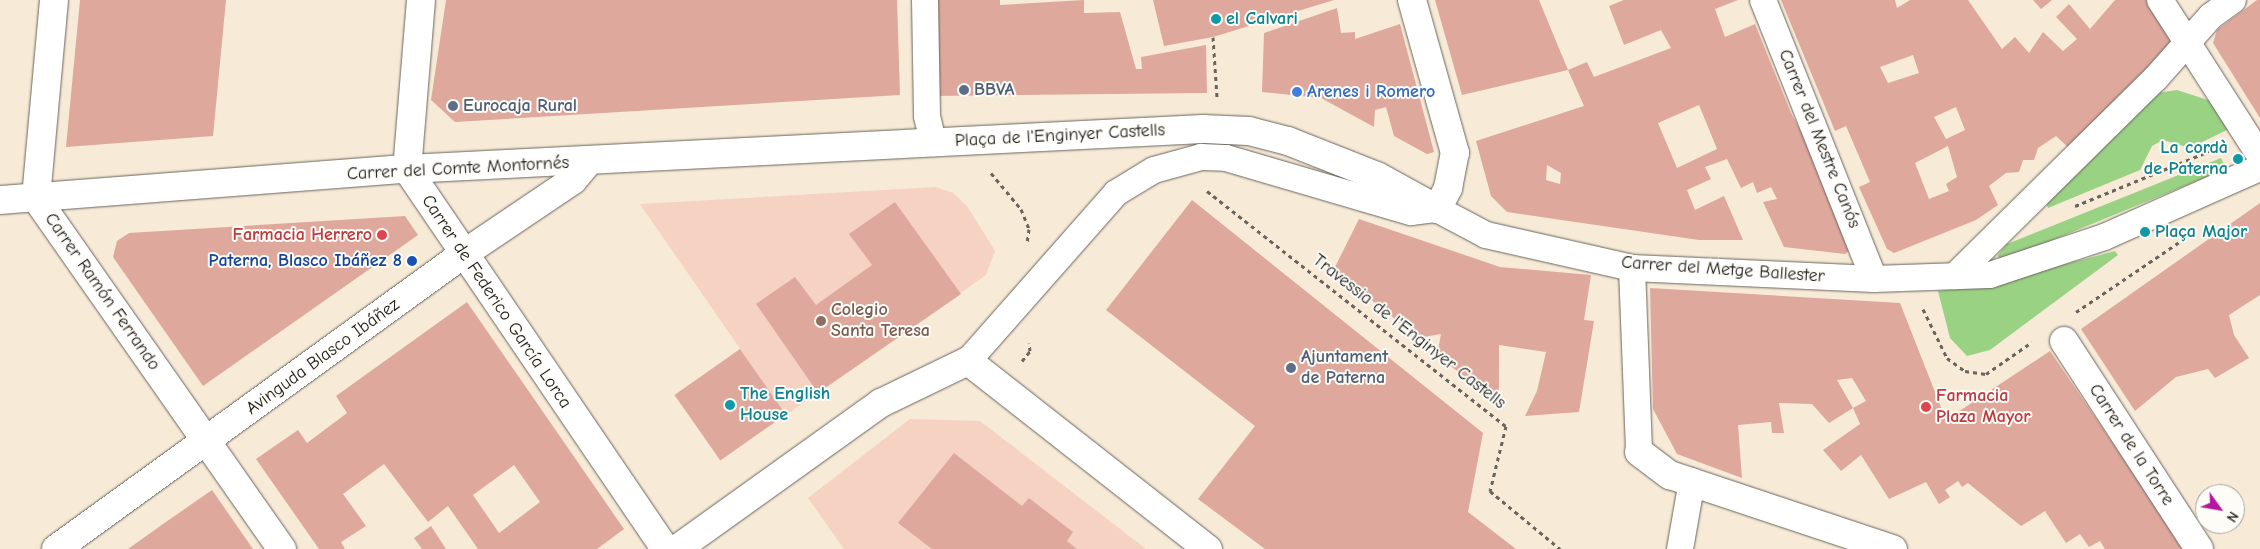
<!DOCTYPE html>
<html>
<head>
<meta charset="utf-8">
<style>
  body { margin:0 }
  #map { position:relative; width:2260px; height:549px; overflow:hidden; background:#f7ead7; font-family:"Comic Neue",sans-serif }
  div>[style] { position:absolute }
  .built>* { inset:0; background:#f5d2c2 }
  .green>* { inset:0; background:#9ad284 }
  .building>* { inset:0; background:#dfa89d; transform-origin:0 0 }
  .path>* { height:3px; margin-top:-1.5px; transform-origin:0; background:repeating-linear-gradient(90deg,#69645d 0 4px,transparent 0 8px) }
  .roads { filter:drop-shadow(0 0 1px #69645d) drop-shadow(0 0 1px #69645d) }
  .pedestrian>* { height:26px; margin:-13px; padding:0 13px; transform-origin:13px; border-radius:13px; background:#fff }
  .minor>* { height:28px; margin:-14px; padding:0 14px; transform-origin:14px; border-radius:14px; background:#fff }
  .tertiary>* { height:28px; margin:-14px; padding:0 14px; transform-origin:14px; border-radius:14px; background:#fff }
  .dots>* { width:14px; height:14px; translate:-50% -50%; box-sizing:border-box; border:2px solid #fdfcf7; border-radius:50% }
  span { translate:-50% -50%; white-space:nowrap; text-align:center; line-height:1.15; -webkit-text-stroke:4px #fdfcf7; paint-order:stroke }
  .culture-label { font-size:18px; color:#0d838f; font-weight:700 }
  .left { translate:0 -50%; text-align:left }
  .right { translate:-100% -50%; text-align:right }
  .service-label { font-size:18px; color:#4e5e75; font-weight:700 }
  .shop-label { font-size:18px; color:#366cbe; font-weight:700 }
  .street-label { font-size:18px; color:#1c1c1c }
  .health-label { font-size:18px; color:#be3a42; font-weight:700 }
  .transit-label { font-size:18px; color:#164399; font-weight:700 }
  .education-label { font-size:18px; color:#785e54; font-weight:700 }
  .north { position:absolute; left:2195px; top:484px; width:50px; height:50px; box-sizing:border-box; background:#fdfcf7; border:1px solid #a3a29f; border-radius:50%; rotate:122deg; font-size:14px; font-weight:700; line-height:20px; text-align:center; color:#1c1c1c }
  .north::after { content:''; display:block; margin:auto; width:18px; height:22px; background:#b5179e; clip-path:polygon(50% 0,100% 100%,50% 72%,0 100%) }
</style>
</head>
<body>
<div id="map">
  <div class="built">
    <div style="clip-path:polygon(936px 187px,953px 193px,967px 206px,995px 251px,986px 275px,786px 415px,640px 204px)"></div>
    <div style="clip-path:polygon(910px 419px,980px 421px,1146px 549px,844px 549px,808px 498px)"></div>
  </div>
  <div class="green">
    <div style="clip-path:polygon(2177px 90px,2214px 102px,2231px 128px,2190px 148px,2163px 140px,2152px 146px,2140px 170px,2048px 208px,2044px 196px,2156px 93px)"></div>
    <div style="clip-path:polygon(2221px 158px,2226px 169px,1999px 262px,1998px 255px,2007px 244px)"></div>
    <div style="clip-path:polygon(2115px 251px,2118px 255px,1990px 350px,1967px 356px,1950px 338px,1938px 291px,1994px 283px)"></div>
  </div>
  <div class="building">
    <div style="clip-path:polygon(80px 0,226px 0,213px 136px,66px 147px)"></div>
    <div style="clip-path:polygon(446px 0,897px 0,900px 95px,455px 122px,431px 100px)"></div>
    <div style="clip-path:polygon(933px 0,1000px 0,1000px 5px,1084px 0,1084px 13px,1120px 12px,1136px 69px,1142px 69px,1141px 57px,1206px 45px,1207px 93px,933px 96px)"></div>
    <div style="clip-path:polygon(1153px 0,1334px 0,1213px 37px,1164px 46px)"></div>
    <div style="clip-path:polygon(evenodd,1435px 0,1539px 0,1568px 70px,1587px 62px,1594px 77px,1671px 48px,1661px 30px,1624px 45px,1609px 6px,1624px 0,1738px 0,1715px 9px,1725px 37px,1755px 24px,1791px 113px,1812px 152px,1849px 251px,1845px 254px,1784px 247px,1763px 202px,1777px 199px,1771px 187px,1757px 193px,1753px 182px,1741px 188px,1727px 159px,1705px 167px,1711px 179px,1687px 190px,1695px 210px,1724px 196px,1743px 240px,1699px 240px,1507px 212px,1491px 196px,1476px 141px,1584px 106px,1568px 70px,1462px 95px,1435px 0,1699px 105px,1717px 149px,1677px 168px,1658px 123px,1699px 105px,1435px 0,1547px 165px,1561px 173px,1560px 184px,1546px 180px,1547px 165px)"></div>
    <div style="clip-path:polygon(evenodd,1781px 0,1895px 0,1897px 8px,1910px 0,1968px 0,2002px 49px,2015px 37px,2029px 53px,2043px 32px,2063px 51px,2077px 39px,2056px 17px,2069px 4px,2090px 29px,2115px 0,2149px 0,2179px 41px,2069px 148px,2056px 136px,2038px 148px,2034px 160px,2023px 160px,2019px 172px,2006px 173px,1989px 186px,1998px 205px,1976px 220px,1894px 253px,1887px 249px,1859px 187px,1870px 182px,1846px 126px,1835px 131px,1781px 0,1913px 55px,1919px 73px,1888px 83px,1880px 67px,1913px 55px,1781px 0,1956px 107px,1965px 130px,1946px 139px,1934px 117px,1956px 107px,1781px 0,1948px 146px,1957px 177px,1946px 184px,1949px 191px,1929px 199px,1915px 163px,1948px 146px)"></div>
    <div style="clip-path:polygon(2033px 0,2052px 0,2041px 9px)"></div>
    <div style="clip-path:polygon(2257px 0,2260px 0,2260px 118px,2213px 43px,2217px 30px)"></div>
    <div style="clip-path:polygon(1337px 8px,1341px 33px,1355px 32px,1355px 39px,1400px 24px,1434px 152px,1427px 154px,1394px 136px,1386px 107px,1375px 110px,1374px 127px,1321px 98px,1262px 92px,1264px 33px)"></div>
    <div style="clip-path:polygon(1192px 200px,1483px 433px,1468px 512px,1516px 549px,1265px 549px,1198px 499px,1255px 426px,1106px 310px)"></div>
    <div style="clip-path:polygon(895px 202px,961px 294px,818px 393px,756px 304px,795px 277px,816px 305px,872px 265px,849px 234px)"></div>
    <div style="clip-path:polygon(2260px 203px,2260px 295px,2229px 315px,2234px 335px,2249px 358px,2215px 378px,2208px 369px,2176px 377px,2135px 411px,2081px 329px)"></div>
    <div style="clip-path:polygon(405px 216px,418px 235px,203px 386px,113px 257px,117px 241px,129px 233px)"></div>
    <div style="clip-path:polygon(1359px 219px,1500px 267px,1591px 275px,1584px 320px,1594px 321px,1579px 412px,1525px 416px,1537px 391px,1546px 352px,1499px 345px,1499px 402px,1437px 356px,1441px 334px,1418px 338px,1334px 269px)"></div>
    <div style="clip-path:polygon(1650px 288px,1900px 303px,1946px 420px,2050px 351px,2185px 549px,2105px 549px,2100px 541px,2089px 547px,2080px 534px,2066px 543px,2045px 511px,2021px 526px,1968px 483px,1962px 487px,1958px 481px,1945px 490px,1950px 497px,1939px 504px,1926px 482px,1889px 499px,1861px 455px,1841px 471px,1823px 450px,1860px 424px,1853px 408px,1866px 401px,1852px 378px,1837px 380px,1853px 408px,1829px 423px,1812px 404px,1779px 403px,1784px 433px,1772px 433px,1771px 422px,1738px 425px,1742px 478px,1677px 454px,1653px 409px)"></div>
    <div style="clip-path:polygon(evenodd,467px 302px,624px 529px,597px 549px,478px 549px,448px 506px,428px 522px,384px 464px,343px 494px,366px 526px,341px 542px,345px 549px,319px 549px,256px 459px,298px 430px,307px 443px,347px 413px,336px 396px,467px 302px,514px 465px,540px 502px,499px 533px,473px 495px,514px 465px)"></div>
    <div style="left:740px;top:349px;width:80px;height:80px;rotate:55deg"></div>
    <div style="clip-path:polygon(954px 453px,1022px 506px,1029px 498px,1073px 532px,1067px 541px,1077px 549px,932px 549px,898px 523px)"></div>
    <div style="clip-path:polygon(212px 490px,253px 549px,128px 549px,163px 524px)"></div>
    <div style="clip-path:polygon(431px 526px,446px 549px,422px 549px,414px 538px)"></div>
  </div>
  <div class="path">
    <div style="left:1213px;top:37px;width:60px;rotate:86.2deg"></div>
    <div style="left:991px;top:173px;width:47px;rotate:50.2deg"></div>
    <div style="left:1021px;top:209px;width:22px;rotate:68deg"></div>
    <div style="left:1029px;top:229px;width:15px;rotate:98deg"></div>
    <div style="left:1207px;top:191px;width:380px;rotate:38.2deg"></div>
    <div style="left:1506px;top:426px;width:67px;rotate:103.8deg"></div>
    <div style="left:1490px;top:491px;width:91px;rotate:39.6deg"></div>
    <div style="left:2075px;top:206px;width:153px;rotate:-22.2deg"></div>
    <div style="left:1923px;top:309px;width:55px;rotate:63.9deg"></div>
    <div style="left:1947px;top:358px;width:22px;rotate:36deg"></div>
    <div style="left:1965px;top:371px;width:21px;rotate:8deg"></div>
    <div style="left:1986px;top:374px;width:56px;rotate:-34.8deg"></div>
    <div style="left:2076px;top:312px;width:127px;rotate:-34.1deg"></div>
    <div style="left:1022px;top:361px;width:13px;rotate:-51deg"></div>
    <div style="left:1030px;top:351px;width:8px;rotate:-97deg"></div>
  </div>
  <div class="roads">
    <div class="pedestrian">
      <div style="left:925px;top:0;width:116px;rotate:89deg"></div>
      <div style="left:927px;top:116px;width:28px;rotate:77deg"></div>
      <div style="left:1763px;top:0;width:300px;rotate:68.3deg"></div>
      <div style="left:2160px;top:0;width:185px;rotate:57.3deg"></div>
      <div style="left:1632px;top:268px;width:184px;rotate:87.8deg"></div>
      <div style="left:1955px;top:276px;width:281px;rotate:-44.6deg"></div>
      <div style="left:2155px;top:79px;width:84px;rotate:-48.4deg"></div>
      <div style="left:2211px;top:16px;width:27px;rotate:-36deg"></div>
      <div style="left:968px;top:361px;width:224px;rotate:-48.6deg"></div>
      <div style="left:1116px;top:193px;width:44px;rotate:-31.2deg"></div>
      <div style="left:1154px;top:170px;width:49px;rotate:-15.5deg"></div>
      <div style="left:1201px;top:157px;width:25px;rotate:2deg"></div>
      <div style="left:1226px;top:158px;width:193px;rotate:16.3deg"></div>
      <div style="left:1411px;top:212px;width:26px;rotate:-7deg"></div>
      <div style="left:1437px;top:209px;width:55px;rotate:28deg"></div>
      <div style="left:1486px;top:235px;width:150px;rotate:12.7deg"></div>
      <div style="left:1632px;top:268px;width:242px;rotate:2.6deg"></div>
      <div style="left:1874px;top:279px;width:116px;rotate:-2deg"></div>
      <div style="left:1990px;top:275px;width:120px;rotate:-18.4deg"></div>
      <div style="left:2104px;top:237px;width:171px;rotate:-23.9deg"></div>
      <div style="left:1680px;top:549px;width:69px;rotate:-80deg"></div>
    </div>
    <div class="minor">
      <div style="left:54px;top:0;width:199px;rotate:95.2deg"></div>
      <div style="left:36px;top:198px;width:429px;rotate:55deg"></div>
      <div style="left:421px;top:0;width:170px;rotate:94.7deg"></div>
      <div style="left:407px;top:169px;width:459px;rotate:55.8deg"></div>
      <div style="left:0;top:200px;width:408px;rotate:-4.4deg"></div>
      <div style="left:407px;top:169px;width:797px;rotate:-2.88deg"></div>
      <div style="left:1203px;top:129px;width:46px;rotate:2.5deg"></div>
      <div style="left:1249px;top:131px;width:40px;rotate:14.4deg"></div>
      <div style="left:1288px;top:141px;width:96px;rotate:21.5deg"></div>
      <div style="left:1377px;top:176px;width:68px;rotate:28.8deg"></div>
      <div style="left:1437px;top:209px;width:24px;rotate:-62deg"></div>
      <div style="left:1448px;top:188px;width:36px;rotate:-79deg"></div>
      <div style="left:1455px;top:153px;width:159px;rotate:-105.7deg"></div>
      <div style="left:462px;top:255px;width:134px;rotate:-34deg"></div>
      <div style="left:573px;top:180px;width:23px;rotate:-50deg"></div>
      <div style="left:2064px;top:341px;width:248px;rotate:57deg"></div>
      <div style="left:968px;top:361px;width:305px;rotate:38.1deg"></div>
      <div style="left:1639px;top:452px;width:39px;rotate:37deg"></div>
      <div style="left:1670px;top:475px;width:235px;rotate:18.4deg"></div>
    </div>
    <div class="tertiary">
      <div style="left:56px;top:549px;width:501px;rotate:-35.91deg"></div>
      <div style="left:677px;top:549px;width:251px;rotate:-35.6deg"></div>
      <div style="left:881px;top:403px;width:97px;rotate:-25.8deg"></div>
    </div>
  </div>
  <div class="dots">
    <div style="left:1216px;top:19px;background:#0f9aa8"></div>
    <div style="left:964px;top:90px;background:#5c6f8a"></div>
    <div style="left:1297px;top:92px;background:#3f7fe0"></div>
    <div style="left:453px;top:106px;background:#5c6f8a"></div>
    <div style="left:2238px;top:159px;background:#0f9aa8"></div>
    <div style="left:2145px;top:232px;background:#0f9aa8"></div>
    <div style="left:382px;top:235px;background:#e0444e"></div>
    <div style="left:412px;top:261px;background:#1a4fb4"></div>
    <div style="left:821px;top:321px;background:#8d6e63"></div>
    <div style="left:1291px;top:368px;background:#5c6f8a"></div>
    <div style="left:730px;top:405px;background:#0f9aa8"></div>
    <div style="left:1926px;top:407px;background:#e0444e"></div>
  </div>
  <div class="culture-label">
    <span class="left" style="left:1226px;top:19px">el Calvari</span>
    <span class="right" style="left:2228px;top:159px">La cordà<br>de Paterna</span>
    <span class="left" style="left:2155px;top:232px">Plaça Major</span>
    <span class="left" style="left:740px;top:405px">The English<br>House</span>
  </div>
  <div class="service-label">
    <span class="left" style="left:974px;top:90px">BBVA</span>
    <span class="left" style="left:463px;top:106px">Eurocaja Rural</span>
    <span class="left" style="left:1301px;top:368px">Ajuntament<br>de Paterna</span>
  </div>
  <div class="shop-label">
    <span class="left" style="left:1307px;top:92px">Arenes i Romero</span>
  </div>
  <div class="street-label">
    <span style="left:1060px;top:136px;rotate:-3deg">Plaça de l'Enginyer Castells</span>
    <span style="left:1819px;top:139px;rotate:68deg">Carrer del Mestre Canós</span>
    <span style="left:458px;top:169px;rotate:-3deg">Carrer del Comte Montornés</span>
    <span style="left:1723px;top:270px;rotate:4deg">Carrer del Metge Ballester</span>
    <span style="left:102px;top:292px;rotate:55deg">Carrer Ramón Ferrando</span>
    <span style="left:496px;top:302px;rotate:56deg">Carrer de Federico García Lorca</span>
    <span style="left:1409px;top:332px;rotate:38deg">Travessia de l'Enginyer Castells</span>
    <span style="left:323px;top:357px;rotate:-36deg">Avinguda Blasco Ibáñez</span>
    <span style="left:2131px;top:445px;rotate:57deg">Carrer de la Torre</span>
  </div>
  <div class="health-label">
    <span class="right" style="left:372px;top:235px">Farmacia Herrero</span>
    <span class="left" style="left:1936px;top:407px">Farmacia<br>Plaza Mayor</span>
  </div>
  <div class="transit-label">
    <span class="right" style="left:402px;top:261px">Paterna, Blasco Ibáñez 8</span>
  </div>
  <div class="education-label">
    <span class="left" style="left:831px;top:321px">Colegio<br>Santa Teresa</span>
  </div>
  <div class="north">N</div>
</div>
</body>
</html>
